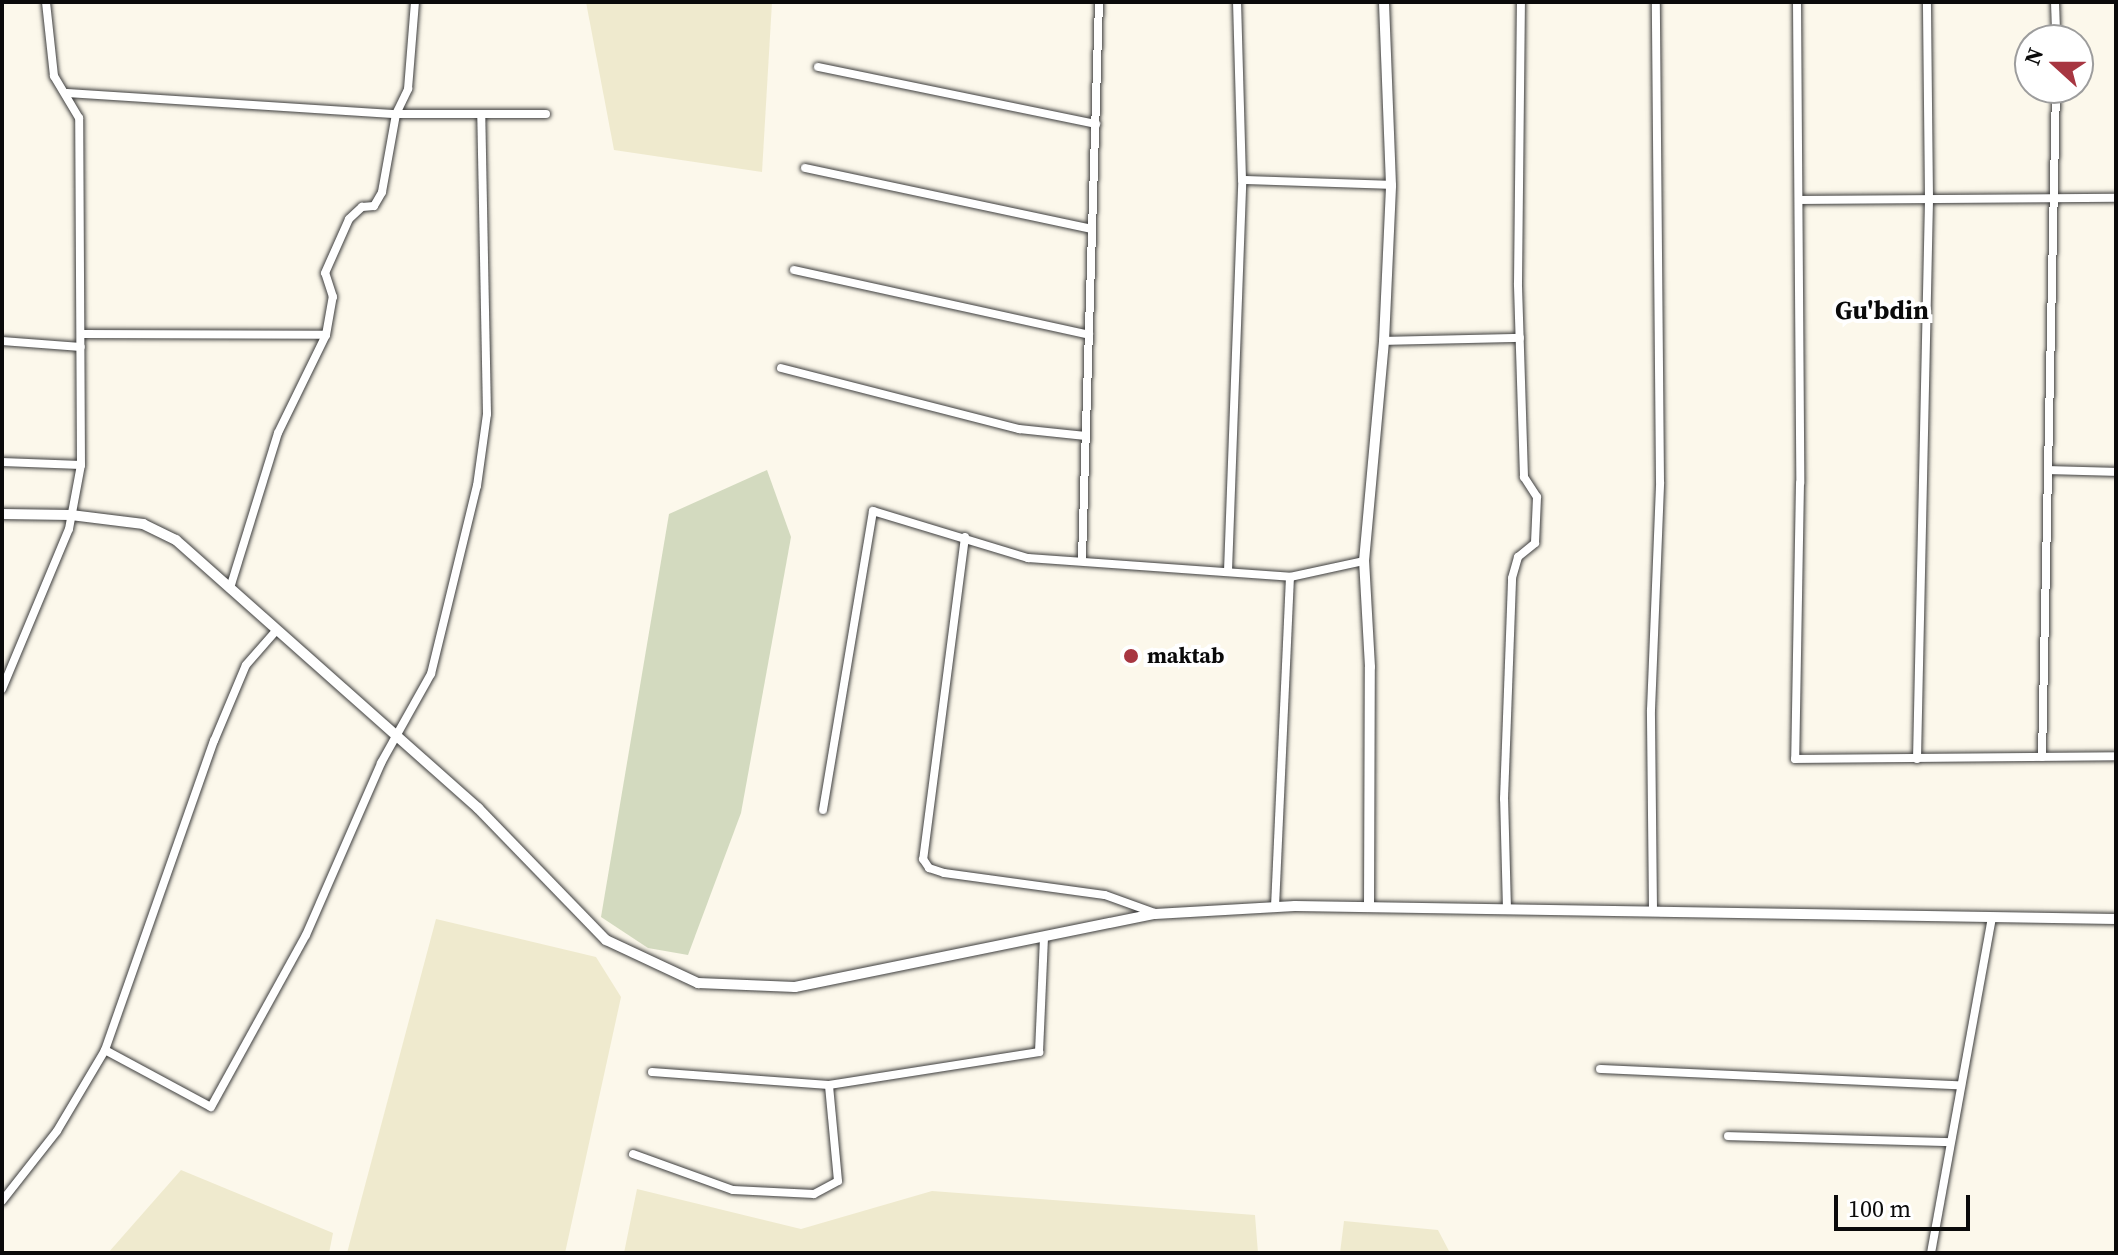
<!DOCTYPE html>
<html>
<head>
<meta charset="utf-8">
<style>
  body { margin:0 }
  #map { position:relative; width:2118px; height:1255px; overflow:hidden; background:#fcf8eb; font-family:"Source Serif 4",serif }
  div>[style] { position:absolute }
  .farmland>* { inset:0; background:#efeace }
  .cemetery>* { inset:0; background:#d3dabf }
  .roads { filter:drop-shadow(0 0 2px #3d3d3d) drop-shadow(0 0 2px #3d3d3d) }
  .minor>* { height:8px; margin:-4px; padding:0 4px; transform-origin:4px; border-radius:4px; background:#fff }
  .tertiary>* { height:10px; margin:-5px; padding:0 5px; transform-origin:5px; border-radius:5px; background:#fff }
  .dots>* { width:22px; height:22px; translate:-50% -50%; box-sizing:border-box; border:4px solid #fff; border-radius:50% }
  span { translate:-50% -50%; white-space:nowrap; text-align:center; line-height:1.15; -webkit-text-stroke:8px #fff; paint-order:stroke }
  .poi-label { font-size:22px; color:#0a0a0a; font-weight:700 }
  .left { translate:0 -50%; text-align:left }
  .quarter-label { font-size:26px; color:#0a0a0a; font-weight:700 }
  .frame { position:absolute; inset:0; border:4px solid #0a0a0a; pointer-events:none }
  .north { position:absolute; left:2014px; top:24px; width:80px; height:80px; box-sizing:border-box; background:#fff; border:2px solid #9d9d9d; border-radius:50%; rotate:291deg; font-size:22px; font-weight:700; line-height:32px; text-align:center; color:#0a0a0a }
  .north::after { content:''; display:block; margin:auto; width:28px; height:36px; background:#a73641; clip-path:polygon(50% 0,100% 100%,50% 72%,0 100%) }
  .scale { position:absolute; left:1834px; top:1195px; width:136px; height:36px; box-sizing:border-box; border:4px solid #0a0a0a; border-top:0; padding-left:10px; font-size:24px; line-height:28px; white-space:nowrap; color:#0a0a0a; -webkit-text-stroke:6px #fff; paint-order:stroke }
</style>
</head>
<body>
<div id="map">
  <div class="farmland">
    <div style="clip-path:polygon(586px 2px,772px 2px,762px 172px,614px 150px)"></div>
    <div style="clip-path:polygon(436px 919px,596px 957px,621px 997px,565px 1253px,347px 1253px)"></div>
    <div style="clip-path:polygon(181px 1170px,333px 1233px,329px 1253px,108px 1253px)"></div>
    <div style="clip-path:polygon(637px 1189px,801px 1229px,932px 1191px,1255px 1215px,1258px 1253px,624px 1253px)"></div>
    <div style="clip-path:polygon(1344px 1221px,1438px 1230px,1450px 1253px,1340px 1253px)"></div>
  </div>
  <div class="cemetery">
    <div style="clip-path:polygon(767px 470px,791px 537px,741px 813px,688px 955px,648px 948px,601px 917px,669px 514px)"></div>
  </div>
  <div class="roads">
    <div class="minor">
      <div style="left:1797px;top:2px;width:481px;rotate:89.6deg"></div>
      <div style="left:1800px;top:483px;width:276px;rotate:91deg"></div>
      <div style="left:1795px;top:759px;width:321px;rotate:-0.5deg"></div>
      <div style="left:2055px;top:2px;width:38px;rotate:88deg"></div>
      <div style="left:818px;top:67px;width:284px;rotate:11.6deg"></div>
      <div style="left:67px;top:93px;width:330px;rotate:3.7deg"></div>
      <div style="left:396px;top:114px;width:150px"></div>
      <div style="left:805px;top:168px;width:293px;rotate:12deg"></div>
      <div style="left:1242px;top:180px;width:149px;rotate:1.9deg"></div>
      <div style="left:1800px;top:200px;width:316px;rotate:-0.4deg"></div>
      <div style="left:794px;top:270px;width:302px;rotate:12.4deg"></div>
      <div style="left:81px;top:334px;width:245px;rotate:0.2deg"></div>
      <div style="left:2px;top:341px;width:79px;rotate:4.3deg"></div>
      <div style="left:1384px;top:341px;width:136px;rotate:-1.3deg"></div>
      <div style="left:781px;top:368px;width:246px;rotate:14.4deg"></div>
      <div style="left:1019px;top:429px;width:67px;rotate:6deg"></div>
      <div style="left:2px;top:462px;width:79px;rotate:2.2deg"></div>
      <div style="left:2050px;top:470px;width:66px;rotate:1.7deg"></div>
      <div style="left:965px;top:537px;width:325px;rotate:97.4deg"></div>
      <div style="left:923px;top:859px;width:11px;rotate:56deg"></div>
      <div style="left:929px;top:868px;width:16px;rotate:18deg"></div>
      <div style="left:944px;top:873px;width:162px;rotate:7.8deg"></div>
      <div style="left:1105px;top:895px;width:53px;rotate:19.8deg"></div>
      <div style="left:1082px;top:558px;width:556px;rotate:-88.25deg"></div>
      <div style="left:1228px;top:571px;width:391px;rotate:-87.9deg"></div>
      <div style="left:1242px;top:180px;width:178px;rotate:-91.6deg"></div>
      <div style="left:230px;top:588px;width:162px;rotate:-72.8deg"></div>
      <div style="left:278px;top:433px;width:109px;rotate:-63.9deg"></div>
      <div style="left:326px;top:335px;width:39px;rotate:-80deg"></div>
      <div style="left:333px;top:297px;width:25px;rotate:-108deg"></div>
      <div style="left:325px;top:273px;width:59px;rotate:-66deg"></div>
      <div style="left:349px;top:219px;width:18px;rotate:-43deg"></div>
      <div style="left:362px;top:207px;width:12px;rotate:-5deg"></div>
      <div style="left:374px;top:206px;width:16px;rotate:-60deg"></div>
      <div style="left:382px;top:192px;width:79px;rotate:-79.8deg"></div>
      <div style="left:396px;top:114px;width:28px;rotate:-64deg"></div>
      <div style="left:408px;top:89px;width:87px;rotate:-85.4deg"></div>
      <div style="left:2px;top:689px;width:173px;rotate:-67.3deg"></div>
      <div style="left:69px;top:529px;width:65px;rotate:-79.4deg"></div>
      <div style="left:81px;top:465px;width:347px;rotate:-90.3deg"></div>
      <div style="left:79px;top:118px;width:49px;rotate:-120.8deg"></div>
      <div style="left:54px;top:76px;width:74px;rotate:-96.2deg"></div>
      <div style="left:2042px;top:757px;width:669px;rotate:-88.8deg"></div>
      <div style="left:1917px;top:759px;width:560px;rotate:-88.77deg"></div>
      <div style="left:1929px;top:199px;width:197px;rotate:-90.6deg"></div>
      <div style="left:823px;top:810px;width:303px;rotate:-80.5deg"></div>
      <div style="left:873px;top:511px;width:162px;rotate:16.9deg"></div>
      <div style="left:1028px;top:558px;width:263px;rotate:4.1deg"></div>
      <div style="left:1290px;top:577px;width:76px;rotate:-12.2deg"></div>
      <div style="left:1275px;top:907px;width:330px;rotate:-87.4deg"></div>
      <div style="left:1507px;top:910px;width:111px;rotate:-91.5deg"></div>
      <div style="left:1504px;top:799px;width:221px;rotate:-87.9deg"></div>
      <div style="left:1512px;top:578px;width:22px;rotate:-74deg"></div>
      <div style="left:1518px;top:557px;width:22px;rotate:-39deg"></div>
      <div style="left:1535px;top:543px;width:46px;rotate:-87.5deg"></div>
      <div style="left:1537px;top:497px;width:24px;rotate:-123deg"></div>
      <div style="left:1524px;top:477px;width:194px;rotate:-91.8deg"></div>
      <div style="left:1518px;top:283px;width:281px;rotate:-89.4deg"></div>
      <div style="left:1653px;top:910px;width:200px;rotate:-90.6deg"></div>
      <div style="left:1651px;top:710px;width:228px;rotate:-87.7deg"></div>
      <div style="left:1660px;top:482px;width:480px;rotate:-90.5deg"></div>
      <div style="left:105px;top:1050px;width:120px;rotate:28.3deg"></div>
      <div style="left:211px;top:1107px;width:196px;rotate:-61.1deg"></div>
      <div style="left:306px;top:935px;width:188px;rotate:-66.4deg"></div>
      <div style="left:381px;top:763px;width:102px;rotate:-60.7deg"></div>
      <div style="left:431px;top:674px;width:194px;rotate:-76.3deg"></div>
      <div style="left:477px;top:486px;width:73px;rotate:-82.1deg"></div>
      <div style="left:487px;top:414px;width:300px;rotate:-91.1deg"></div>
      <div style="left:1600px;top:1069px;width:359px;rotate:2.6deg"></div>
      <div style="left:652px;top:1072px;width:177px;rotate:4.2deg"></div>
      <div style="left:829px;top:1085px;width:213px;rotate:-8.9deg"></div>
      <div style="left:1039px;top:1052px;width:116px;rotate:-87.5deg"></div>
      <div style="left:1728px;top:1136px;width:221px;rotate:1.6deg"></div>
      <div style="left:633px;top:1154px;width:106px;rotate:19.8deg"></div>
      <div style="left:733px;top:1190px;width:81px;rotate:2.8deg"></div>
      <div style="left:814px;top:1194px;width:27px;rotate:-28deg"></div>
      <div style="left:838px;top:1181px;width:96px;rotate:-95.4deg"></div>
      <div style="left:2px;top:1201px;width:89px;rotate:-51.8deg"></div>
      <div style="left:57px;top:1131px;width:94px;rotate:-59.3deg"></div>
      <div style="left:105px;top:1050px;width:328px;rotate:-70.6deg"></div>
      <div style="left:214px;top:741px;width:82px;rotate:-67.2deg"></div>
      <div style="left:246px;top:665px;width:44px;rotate:-48.7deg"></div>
      <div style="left:1931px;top:1253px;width:341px;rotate:-79.7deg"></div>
    </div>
    <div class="tertiary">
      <div style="left:2px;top:514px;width:69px;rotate:0.8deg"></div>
      <div style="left:71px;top:515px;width:73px;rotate:7.1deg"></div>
      <div style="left:143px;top:524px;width:37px;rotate:26deg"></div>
      <div style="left:176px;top:540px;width:404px;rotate:41.6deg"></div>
      <div style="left:478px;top:808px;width:184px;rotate:45.9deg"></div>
      <div style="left:606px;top:940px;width:102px;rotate:25.1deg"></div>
      <div style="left:698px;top:983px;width:97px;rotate:2.4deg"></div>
      <div style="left:795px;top:987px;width:367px;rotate:-11.5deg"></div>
      <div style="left:1155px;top:914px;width:140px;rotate:-3.3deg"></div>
      <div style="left:1295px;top:906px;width:821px;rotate:0.91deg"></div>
      <div style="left:1369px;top:904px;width:237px;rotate:-89.8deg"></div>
      <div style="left:1370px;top:667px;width:106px;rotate:-93.2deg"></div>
      <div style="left:1364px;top:561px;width:221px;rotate:-84.8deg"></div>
      <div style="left:1384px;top:341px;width:156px;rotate:-87.4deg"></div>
      <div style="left:1391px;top:185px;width:183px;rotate:-92.2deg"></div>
    </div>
  </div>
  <div class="dots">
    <div style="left:1131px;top:656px;background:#a73641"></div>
  </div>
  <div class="poi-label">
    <span class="left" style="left:1147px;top:656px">maktab</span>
  </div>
  <div class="quarter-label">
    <span style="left:1882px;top:311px">Gu'bdin</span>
  </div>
  <div class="frame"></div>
  <div class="north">N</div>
  <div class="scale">100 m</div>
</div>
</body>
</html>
